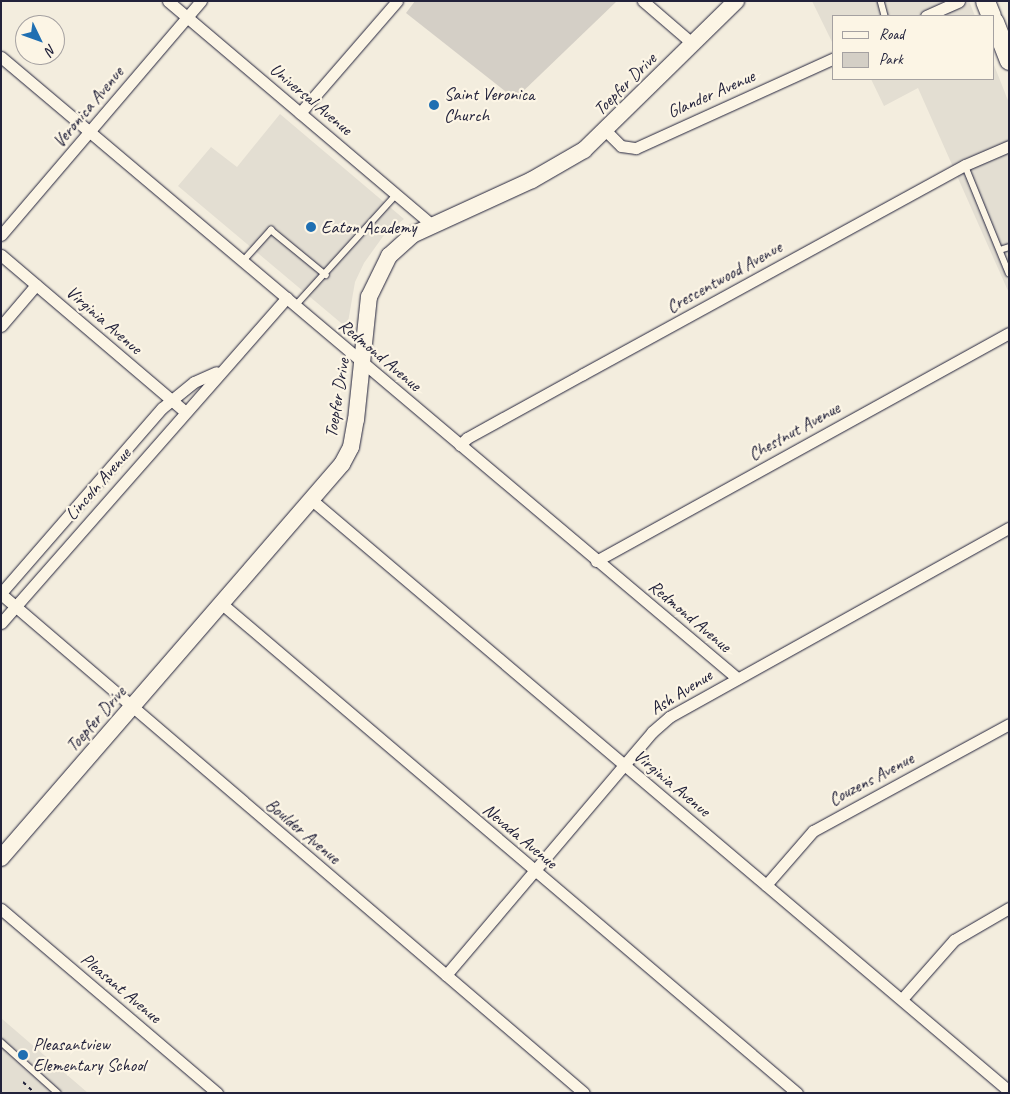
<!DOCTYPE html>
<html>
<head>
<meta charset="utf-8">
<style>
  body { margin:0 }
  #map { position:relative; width:1010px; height:1094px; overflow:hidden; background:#f3edde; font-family:Caveat,sans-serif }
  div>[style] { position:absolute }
  .built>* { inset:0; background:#e3ded2 }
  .green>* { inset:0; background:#d4cfc6 }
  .path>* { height:2px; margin-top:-1px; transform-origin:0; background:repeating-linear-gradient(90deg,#22223b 0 4px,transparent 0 8px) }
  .roads { filter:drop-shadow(0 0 1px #22223b) drop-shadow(0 0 1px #22223b) }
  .lane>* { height:5.5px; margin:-2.75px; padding:0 2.75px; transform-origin:2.75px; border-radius:2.75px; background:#fcf5e5 }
  .street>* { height:11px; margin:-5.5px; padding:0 5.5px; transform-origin:5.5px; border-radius:5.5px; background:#fcf5e5 }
  .secondary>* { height:16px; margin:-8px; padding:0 8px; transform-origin:8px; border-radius:8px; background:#fcf5e5 }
  .primary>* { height:19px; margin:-9.5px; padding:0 9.5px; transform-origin:9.5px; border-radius:9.5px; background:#fcf5e5 }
  .dots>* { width:14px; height:14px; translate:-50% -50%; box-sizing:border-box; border:2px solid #fcf5e5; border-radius:50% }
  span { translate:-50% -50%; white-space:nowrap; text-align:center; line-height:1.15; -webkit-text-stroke:4.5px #fcf5e5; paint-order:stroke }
  .street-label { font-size:18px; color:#22223b }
  .poi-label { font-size:18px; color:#22223b }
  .left { translate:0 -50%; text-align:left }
  .frame { position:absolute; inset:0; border:2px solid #22223b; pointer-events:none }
  .legend { position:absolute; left:832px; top:15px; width:162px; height:65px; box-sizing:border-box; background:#fcf5e5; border:1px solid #a5a1a1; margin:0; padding:6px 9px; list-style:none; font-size:15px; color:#22223b }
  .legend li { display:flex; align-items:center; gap:10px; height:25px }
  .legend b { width:25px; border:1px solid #a5a1a1 }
  .north { position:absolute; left:15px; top:15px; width:50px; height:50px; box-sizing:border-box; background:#fcf5e5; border:1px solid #a5a1a1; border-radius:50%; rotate:132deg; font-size:14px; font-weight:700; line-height:20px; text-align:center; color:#22223b }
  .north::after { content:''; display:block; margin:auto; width:18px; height:22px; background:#1f6fb2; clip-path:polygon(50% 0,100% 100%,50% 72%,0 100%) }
</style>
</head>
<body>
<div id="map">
  <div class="built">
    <div style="clip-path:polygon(812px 1px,969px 1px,975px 16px,834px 16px,834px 46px)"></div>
    <div style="clip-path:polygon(994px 65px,1009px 103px,1009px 293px,918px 88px,884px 106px,871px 79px,994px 79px)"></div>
    <div style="clip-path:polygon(280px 114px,404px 219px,384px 235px,364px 263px,355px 282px,347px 328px,178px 186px,211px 147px,237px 167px)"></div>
    <div style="clip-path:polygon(1px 1018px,88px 1093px,1px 1093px)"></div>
  </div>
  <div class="green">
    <div style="clip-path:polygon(415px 1px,617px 1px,515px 99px,406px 13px)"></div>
  </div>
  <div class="path">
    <div style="left:23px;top:1082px;width:16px;rotate:43deg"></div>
  </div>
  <div class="roads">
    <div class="lane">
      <div style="left:881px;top:1px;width:16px;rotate:75deg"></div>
      <div style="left:965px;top:165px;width:117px;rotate:67.8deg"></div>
      <div style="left:1000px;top:250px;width:9px;rotate:-18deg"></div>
      <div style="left:243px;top:261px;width:42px;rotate:-47.9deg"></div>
      <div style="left:271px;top:230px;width:71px;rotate:39.3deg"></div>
      <div style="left:295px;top:306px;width:150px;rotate:-47.7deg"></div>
      <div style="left:1px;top:1042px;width:76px;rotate:41.8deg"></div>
    </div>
    <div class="street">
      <div style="left:168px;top:1px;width:345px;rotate:40.3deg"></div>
      <div style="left:643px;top:1px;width:66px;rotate:40.7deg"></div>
      <div style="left:926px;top:16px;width:36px;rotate:-24deg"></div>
      <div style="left:1px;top:57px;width:963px;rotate:40.16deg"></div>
      <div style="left:300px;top:113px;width:148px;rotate:-49.1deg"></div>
      <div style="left:606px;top:131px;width:21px;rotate:45deg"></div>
      <div style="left:621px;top:146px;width:15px;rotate:8deg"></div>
      <div style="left:636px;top:148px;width:217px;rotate:-24.4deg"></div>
      <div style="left:1px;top:235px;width:308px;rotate:-49.5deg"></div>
      <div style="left:1px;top:255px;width:240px;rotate:40.4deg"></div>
      <div style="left:1px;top:326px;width:54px;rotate:-49.5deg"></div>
      <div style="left:460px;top:445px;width:10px;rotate:-45deg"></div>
      <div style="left:467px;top:438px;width:132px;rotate:-28.9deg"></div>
      <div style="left:583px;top:374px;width:435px;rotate:-28.7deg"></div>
      <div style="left:965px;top:165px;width:48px;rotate:-23.4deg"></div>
      <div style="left:313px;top:501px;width:912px;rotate:40.29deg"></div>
      <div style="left:596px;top:561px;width:472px;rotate:-28.9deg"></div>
      <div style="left:1px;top:593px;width:245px;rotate:-49deg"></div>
      <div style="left:162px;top:408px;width:41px;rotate:-39.1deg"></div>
      <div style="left:194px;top:382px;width:24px;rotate:-24deg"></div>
      <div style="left:1px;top:594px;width:767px;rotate:40.56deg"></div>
      <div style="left:222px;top:604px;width:755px;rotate:40.38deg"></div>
      <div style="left:1px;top:623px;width:433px;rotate:-48.7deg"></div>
      <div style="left:766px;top:885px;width:72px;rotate:-49deg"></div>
      <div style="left:813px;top:831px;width:223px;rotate:-28.6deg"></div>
      <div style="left:1px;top:909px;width:284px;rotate:40.4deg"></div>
      <div style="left:446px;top:975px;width:319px;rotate:-49.7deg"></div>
      <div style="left:652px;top:732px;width:23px;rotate:-41deg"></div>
      <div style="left:669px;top:717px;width:389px;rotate:-29.1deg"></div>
      <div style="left:902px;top:999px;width:79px;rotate:-48.6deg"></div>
      <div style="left:954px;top:940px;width:64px;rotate:-30.2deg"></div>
    </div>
    <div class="secondary">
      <div style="left:1px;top:858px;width:521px;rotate:-49.12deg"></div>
      <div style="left:342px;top:464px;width:19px;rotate:-62deg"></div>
      <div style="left:351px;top:447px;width:27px;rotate:-80deg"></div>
      <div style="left:356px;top:420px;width:124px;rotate:-84deg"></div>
      <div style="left:369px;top:297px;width:46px;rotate:-64deg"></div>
      <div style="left:389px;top:256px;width:31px;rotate:-42deg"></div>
      <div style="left:412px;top:235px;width:132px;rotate:-24.6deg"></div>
      <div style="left:532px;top:180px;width:60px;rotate:-30deg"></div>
      <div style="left:584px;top:150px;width:213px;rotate:-44.4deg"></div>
    </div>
    <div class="primary">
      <div style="left:985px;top:1px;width:16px;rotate:68deg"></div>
      <div style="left:994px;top:22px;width:41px;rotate:68.5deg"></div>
    </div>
  </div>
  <div class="dots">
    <div style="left:434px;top:105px;background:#1f6fb2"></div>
    <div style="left:311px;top:227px;background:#1f6fb2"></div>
    <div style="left:23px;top:1055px;background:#1f6fb2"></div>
  </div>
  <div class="street-label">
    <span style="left:625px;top:84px;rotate:-45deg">Toepfer Drive</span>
    <span style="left:711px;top:94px;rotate:-24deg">Glander Avenue</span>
    <span style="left:311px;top:99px;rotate:40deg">Universal Avenue</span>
    <span style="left:88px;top:107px;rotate:-50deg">Veronica Avenue</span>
    <span style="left:724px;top:277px;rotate:-29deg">Crescentwood Avenue</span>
    <span style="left:104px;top:320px;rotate:41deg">Virginia Avenue</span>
    <span style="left:380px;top:355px;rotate:40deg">Redmond Avenue</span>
    <span style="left:337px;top:398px;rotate:-81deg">Toepfer Drive</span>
    <span style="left:794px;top:431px;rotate:-29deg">Chestnut Avenue</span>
    <span style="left:98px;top:484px;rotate:-49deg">Lincoln Avenue</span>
    <span style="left:690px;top:616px;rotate:40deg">Redmond Avenue</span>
    <span style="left:681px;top:692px;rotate:-32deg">Ash Avenue</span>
    <span style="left:96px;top:719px;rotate:-49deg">Toepfer Drive</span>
    <span style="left:871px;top:779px;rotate:-28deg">Couzens Avenue</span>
    <span style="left:672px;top:783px;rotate:40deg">Virginia Avenue</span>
    <span style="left:303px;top:831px;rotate:40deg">Boulder Avenue</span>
    <span style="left:520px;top:836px;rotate:40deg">Nevada Avenue</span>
    <span style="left:121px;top:988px;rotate:40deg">Pleasant Avenue</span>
  </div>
  <div class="poi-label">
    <span class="left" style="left:444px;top:105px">Saint Veronica<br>Church</span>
    <span class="left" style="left:321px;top:227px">Eaton Academy</span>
    <span class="left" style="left:33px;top:1055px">Pleasantview<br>Elementary School</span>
  </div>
  <div class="frame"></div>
  <ul class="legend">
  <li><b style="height:6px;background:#fcf5e5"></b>Road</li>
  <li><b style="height:14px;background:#d4cfc6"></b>Park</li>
  </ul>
  <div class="north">N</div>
</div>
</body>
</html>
